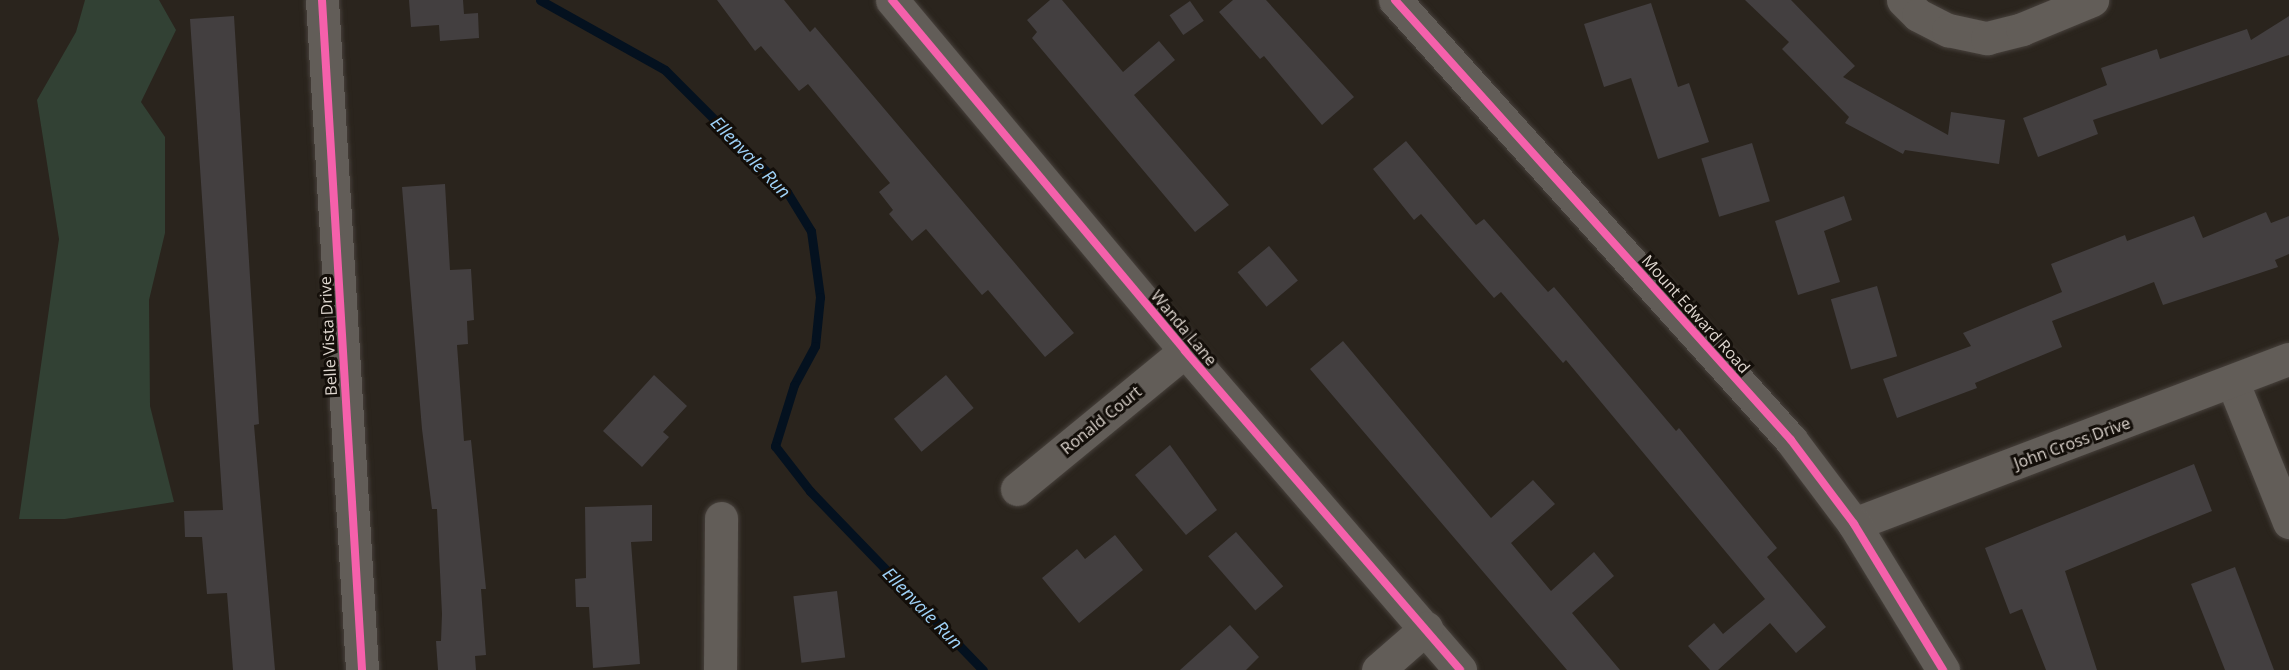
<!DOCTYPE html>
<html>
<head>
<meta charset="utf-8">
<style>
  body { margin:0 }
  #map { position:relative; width:2289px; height:670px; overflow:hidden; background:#2a241d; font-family:"Open Sans",sans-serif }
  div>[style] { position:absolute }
  .green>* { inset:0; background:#324134 }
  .stream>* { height:9px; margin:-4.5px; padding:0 4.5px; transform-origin:4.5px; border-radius:4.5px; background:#04111f }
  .building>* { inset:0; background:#433f40; transform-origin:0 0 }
  .roads { filter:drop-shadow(0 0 2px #47413c) drop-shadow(0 0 2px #47413c) }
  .minor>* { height:33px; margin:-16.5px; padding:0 16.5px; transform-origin:16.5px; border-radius:16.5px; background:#625d58 }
  .tertiary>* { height:33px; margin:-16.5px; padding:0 16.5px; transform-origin:16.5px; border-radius:16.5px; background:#625d58 }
  .cycleway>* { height:8px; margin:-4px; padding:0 4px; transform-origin:4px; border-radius:4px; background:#f560ab }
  span { translate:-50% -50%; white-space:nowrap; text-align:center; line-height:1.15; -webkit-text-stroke:6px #130e09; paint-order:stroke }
  .street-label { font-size:16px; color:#ded6cf }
  .water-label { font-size:18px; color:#9fd2f8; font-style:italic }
</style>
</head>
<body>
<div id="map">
  <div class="green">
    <div style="clip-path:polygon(85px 0,159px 0,176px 30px,141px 102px,165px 137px,165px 233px,149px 300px,150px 406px,174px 502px,65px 519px,19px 519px,59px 239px,37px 100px,76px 32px)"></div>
  </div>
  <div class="stream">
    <div style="left:540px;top:0;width:143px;rotate:29.2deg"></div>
    <div style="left:665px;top:70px;width:173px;rotate:45deg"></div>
    <div style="left:787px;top:192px;width:46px;rotate:58.4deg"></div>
    <div style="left:811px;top:231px;width:67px;rotate:82.2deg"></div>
    <div style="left:820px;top:297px;width:49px;rotate:95.8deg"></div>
    <div style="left:815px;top:346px;width:44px;rotate:118.3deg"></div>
    <div style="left:794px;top:385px;width:64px;rotate:107.3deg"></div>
    <div style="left:775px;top:446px;width:57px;rotate:52.1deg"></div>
    <div style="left:810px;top:491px;width:249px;rotate:46deg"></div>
  </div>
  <div class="building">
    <div style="clip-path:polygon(409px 0,463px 0,464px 14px,478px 13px,479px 38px,440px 41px,439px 25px,411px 27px)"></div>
    <div style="clip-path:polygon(717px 0,784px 0,810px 32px,815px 27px,1074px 333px,1045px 357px,988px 290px,982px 295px,926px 229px,912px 241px,889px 214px,893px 210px,879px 192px,890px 183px,808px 84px,799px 91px,761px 46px,755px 51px)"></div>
    <div style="clip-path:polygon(1050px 0,1062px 0,1123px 72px,1159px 41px,1175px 60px,1134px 95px,1229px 205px,1195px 232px,1032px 38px,1037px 32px,1027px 20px)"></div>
    <div style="clip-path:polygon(1233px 0,1266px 0,1354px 97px,1322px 125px,1264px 56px,1260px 59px,1219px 12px)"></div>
    <div style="clip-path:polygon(1745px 0,1791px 0,1855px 66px,1843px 77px,1948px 135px,1951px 112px,2005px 120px,1999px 164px,1905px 150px,1903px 154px,1845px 123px,1849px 117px,1782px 49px,1789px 42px)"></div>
    <div style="left:1190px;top:1px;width:24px;height:25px;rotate:55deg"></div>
    <div style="clip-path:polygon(1651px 3px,1678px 87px,1689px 83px,1709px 142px,1658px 159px,1631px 78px,1604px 87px,1584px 24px)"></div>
    <div style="clip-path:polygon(234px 16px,259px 424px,254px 425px,275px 670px,233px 670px,227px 593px,207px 594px,202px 537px,185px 537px,184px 511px,223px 510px,190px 19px)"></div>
    <div style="clip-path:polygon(2289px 16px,2289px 55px,2093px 120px,2098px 134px,2038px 157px,2023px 118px,2107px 85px,2101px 68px,2157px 49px,2160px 59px,2247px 29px,2251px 40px)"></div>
    <div style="clip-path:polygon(1406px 141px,1476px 225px,1484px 219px,1548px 292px,1554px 287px,1676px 431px,1679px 428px,1777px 548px,1767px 557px,1826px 627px,1796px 653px,1770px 623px,1718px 670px,1710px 670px,1688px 646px,1714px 623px,1723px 634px,1765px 599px,1566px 360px,1563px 363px,1501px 292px,1494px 298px,1421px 214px,1414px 220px,1373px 169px)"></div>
    <div style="left:1752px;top:143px;width:61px;height:53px;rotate:73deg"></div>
    <div style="clip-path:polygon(445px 184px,450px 270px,471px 269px,474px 320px,467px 321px,468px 344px,457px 345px,464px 441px,471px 440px,486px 589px,481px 589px,486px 655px,475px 656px,476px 670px,438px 670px,436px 641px,441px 641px,442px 614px,437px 509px,432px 509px,422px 429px,402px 187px)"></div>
    <div style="clip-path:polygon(1844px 196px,1852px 220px,1824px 231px,1840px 282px,1798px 295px,1775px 221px)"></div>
    <div style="clip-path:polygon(2266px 212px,2271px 223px,2289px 216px,2289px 254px,2275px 260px,2278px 267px,2163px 305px,2154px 282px,2052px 321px,2062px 347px,1975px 383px,1977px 388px,1897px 418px,1883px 379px,1971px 346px,1963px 333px,2062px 292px,2051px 264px,2125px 235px,2127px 241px,2194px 216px,2203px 238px)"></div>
    <div style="left:1269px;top:246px;width:45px;height:41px;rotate:50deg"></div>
    <div style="left:1877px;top:286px;width:73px;height:48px;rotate:74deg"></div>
    <div style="clip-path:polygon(1343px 341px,1491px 518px,1533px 480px,1555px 504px,1511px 543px,1551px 591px,1594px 552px,1614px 576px,1572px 613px,1620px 670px,1567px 670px,1310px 369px)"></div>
    <div style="clip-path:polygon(654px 375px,687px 406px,663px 432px,669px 437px,642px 467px,603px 431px)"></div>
    <div style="left:946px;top:375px;width:43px;height:68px;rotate:50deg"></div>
    <div style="clip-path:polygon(1170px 445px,1217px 510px,1186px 535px,1135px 475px)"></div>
    <div style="clip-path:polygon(2194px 464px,2212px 511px,2065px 571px,2097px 670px,2046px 670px,2022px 609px,2010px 614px,1985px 548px)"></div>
    <div style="clip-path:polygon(652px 505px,652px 541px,631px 542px,640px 664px,593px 668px,589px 607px,576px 607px,575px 579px,586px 578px,585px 507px)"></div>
    <div style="left:1236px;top:532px;width:72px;height:37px;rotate:49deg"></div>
    <div style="clip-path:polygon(1115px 535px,1143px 570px,1079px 623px,1042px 578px,1077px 549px,1085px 559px)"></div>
    <div style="clip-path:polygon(2235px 567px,2274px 670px,2225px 670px,2191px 584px)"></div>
    <div style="left:837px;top:591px;width:67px;height:44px;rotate:83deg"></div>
    <div style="clip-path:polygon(1230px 625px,1259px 657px,1246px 670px,1180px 670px)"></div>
  </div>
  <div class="roads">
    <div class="minor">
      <div style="left:322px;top:0;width:671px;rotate:86.58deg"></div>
      <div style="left:892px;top:0;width:457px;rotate:50.1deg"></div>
      <div style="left:1185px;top:351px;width:421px;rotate:49.2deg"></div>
      <div style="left:1903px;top:0;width:21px;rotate:45deg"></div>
      <div style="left:1918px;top:15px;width:34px;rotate:27deg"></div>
      <div style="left:1948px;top:30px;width:40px;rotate:12deg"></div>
      <div style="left:1987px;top:38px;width:36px;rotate:-14deg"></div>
      <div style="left:2022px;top:29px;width:76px;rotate:-22.5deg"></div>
      <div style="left:2233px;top:383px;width:150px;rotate:68.1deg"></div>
      <div style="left:1017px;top:489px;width:217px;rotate:-39.4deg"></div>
      <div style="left:1854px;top:524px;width:465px;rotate:-20.8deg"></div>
      <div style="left:720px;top:670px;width:152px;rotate:-89.6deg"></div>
      <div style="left:1378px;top:670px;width:64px;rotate:-41.2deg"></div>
    </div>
    <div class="tertiary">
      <div style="left:1395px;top:0;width:592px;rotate:48.01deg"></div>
      <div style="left:1791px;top:440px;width:105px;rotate:53.1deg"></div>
      <div style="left:1854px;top:524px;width:171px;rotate:58.6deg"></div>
    </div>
  </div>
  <div class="cycleway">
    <div style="left:322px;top:0;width:671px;rotate:86.58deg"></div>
    <div style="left:892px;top:0;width:457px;rotate:50.1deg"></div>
    <div style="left:1185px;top:351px;width:421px;rotate:49.2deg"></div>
    <div style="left:1395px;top:0;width:592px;rotate:48.01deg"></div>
    <div style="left:1791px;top:440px;width:105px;rotate:53.1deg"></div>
    <div style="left:1854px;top:524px;width:171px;rotate:58.6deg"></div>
  </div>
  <div class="street-label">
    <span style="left:1696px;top:314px;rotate:48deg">Mount Edward Road</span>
    <span style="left:1184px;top:328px;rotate:50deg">Wanda Lane</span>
    <span style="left:328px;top:336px;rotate:-93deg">Belle Vista Drive</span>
    <span style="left:1101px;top:420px;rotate:-39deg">Ronald Court</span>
    <span style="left:2072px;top:443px;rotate:-20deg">John Cross Drive</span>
  </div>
  <div class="water-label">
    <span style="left:751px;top:157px;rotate:46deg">Ellenvale Run</span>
    <span style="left:923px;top:608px;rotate:46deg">Ellenvale Run</span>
  </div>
</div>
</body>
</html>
